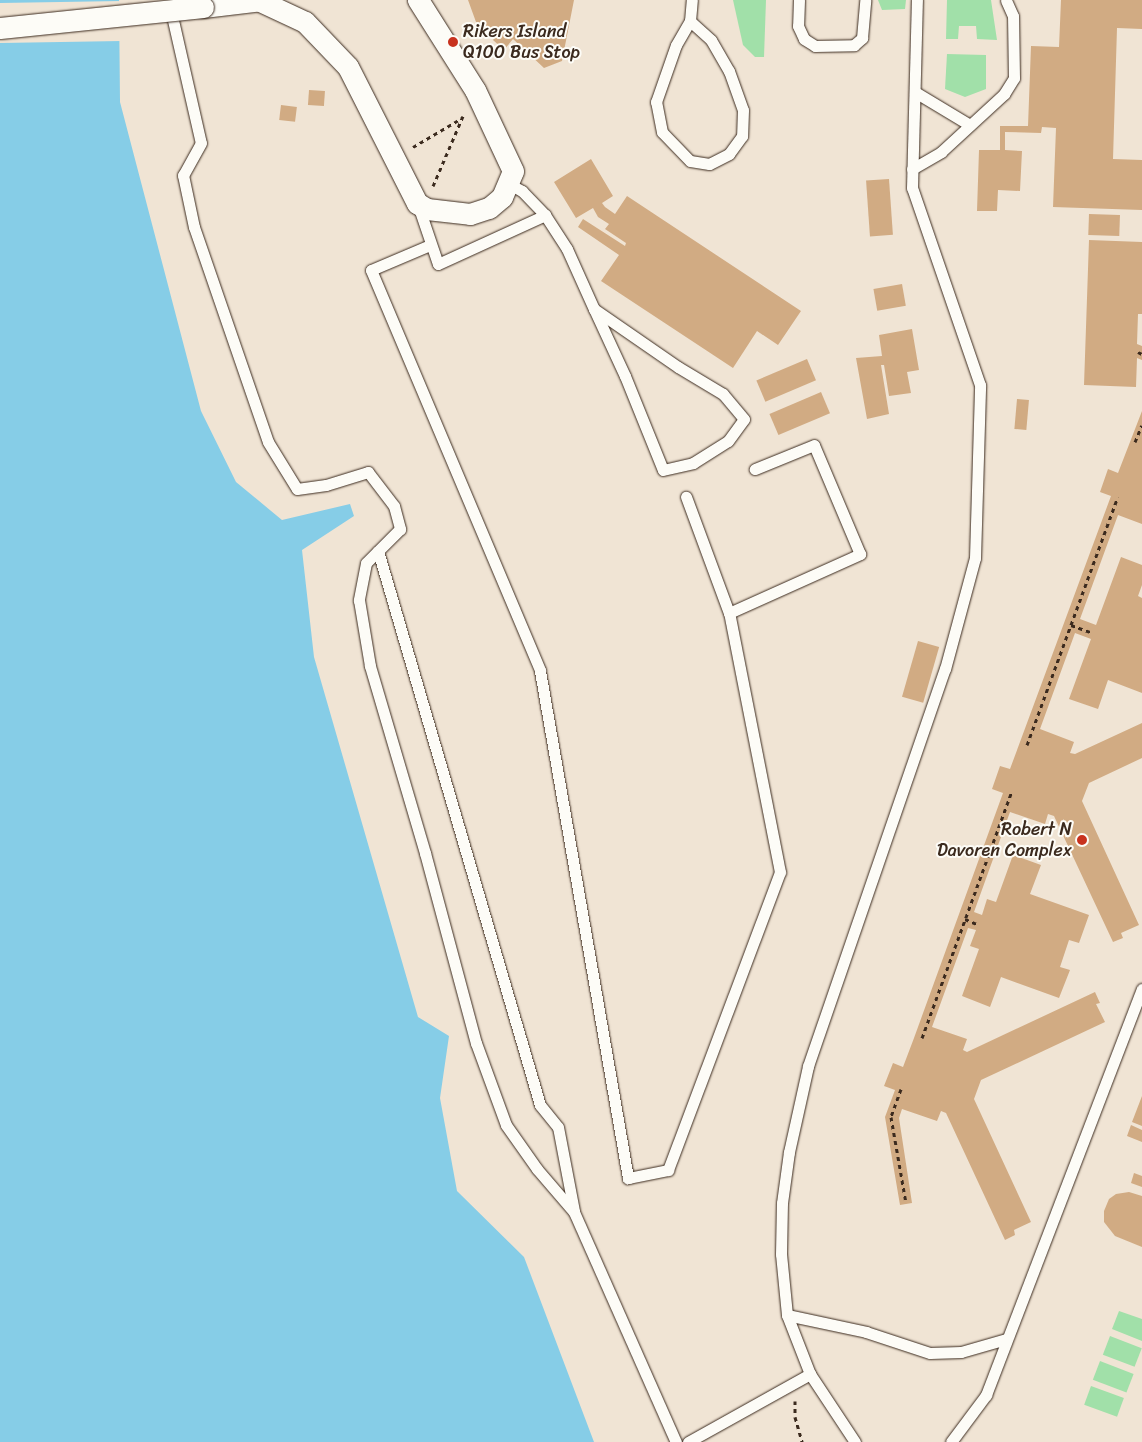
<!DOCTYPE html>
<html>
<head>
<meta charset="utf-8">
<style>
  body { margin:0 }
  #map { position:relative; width:1142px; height:1442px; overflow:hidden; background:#f0e4d4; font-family:Sriracha,sans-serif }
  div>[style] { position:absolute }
  .green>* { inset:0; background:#a1e0a9; transform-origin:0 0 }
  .water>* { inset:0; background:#86cde7 }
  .pier>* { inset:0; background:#f0e4d4; transform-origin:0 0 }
  .building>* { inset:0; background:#d1ab83; transform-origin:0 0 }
  .path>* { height:3px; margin-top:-1.5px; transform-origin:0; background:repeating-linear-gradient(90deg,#3b2a1e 0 4px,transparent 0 8px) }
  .roads { filter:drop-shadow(0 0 1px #3b2a1e) drop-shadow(0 0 1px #3b2a1e) }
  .lane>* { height:11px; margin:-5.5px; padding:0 5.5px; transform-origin:5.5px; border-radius:5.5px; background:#fdfcf7 }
  .street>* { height:21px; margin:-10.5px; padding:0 10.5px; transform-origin:10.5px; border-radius:10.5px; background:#fdfcf7 }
  .bridges { filter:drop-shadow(0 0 1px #3b2a1e) drop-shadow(0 0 1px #3b2a1e) }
  .street-bridge>* { height:21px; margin:-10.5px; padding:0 10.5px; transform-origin:10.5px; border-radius:10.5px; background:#fdfcf7 }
  .dots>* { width:14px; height:14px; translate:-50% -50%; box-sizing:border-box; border:2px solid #fdfcf7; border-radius:50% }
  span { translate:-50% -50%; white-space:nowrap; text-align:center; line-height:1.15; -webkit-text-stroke:4px #fdfcf7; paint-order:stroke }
  .poi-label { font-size:18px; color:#3b2a1e }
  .left { translate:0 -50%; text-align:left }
  .right { translate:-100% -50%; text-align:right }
</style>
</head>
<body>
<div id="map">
  <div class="green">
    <div style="clip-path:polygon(733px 0,766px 0,764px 57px,755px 57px,743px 45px)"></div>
    <div style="clip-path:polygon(878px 0,906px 0,905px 9px,882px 10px)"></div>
    <div style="clip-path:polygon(947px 0,991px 0,997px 40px,977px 39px,976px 26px,959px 26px,958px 39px,946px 39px)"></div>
    <div style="clip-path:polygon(947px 54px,986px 55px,986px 89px,965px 97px,945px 89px)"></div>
    <div style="clip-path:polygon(1119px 1311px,1142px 1319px,1142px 1341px,1112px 1329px)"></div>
    <div style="left:1110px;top:1336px;width:34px;height:20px;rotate:21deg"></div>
    <div style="left:1100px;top:1361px;width:36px;height:20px;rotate:21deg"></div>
    <div style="left:1091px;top:1386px;width:35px;height:20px;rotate:20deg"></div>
  </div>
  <div class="water">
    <div style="clip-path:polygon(0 0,119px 0,120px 102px,201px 411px,236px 482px,282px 520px,350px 504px,354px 516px,302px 550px,314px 657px,418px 1017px,449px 1036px,440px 1098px,457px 1191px,524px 1257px,594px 1442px,0 1442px)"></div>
  </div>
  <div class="pier">
    <div style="left:121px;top:1px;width:40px;height:122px;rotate:89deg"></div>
  </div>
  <div class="building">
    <div style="clip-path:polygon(468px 0,574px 0,562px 61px,544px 68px,513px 39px,504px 50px,493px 40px,501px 30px,498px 27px,480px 33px)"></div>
    <div style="clip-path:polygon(1061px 0,1142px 0,1142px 29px,1117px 28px,1113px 159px,1142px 160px,1142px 210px,1053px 207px,1056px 128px,1042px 127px,1041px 133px,1005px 132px,1005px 150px,1022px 151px,1020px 191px,998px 190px,997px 211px,977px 211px,979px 150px,1000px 150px,1000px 126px,1028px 126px,1031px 46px,1059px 47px)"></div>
    <div style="left:309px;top:90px;width:16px;height:15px;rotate:4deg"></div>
    <div style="left:281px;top:105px;width:16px;height:15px;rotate:7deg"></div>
    <div style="clip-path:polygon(591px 159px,613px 196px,602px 203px,605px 207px,615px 214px,627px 196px,801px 311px,778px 345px,757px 331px,733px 368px,601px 281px,619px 255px,578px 227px,583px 219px,625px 246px,626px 243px,605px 229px,609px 224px,598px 217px,593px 208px,576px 218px,554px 182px)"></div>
    <div style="left:889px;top:179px;width:56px;height:23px;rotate:86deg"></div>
    <div style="left:1089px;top:214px;width:31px;height:21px;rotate:2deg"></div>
    <div style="clip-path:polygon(1089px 240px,1142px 242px,1142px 314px,1138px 314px,1137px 344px,1142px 346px,1142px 360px,1137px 358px,1136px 387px,1084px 385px)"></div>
    <div style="left:902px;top:284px;width:22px;height:29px;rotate:80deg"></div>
    <div style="clip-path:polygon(912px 329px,919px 370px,907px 372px,911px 393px,889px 396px,884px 365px,881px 365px,889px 414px,867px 419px,856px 358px,882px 356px,879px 335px)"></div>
    <div style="left:807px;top:359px;width:23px;height:55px;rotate:67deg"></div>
    <div style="left:821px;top:392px;width:23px;height:56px;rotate:67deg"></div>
    <div style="left:1017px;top:399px;width:12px;height:30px;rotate:5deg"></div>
    <div style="clip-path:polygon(1142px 411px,1142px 524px,1118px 515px,1080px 619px,1096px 625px,1121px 557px,1142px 565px,1142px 585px,1138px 596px,1142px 598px,1142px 693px,1108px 680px,1098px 709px,1069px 699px,1091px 639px,1075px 633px,1040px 729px,1074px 742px,1070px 753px,1075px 754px,1142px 723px,1142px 758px,1089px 783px,1082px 801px,1139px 925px,1121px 933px,1123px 938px,1113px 942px,1054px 816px,1048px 814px,1045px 824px,1010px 812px,974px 912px,982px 915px,987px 899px,996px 902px,1013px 855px,1041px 865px,1030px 894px,1089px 915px,1079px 943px,1069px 940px,1060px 967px,1070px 970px,1059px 998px,1001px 977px,990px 1007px,962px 996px,979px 949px,970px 946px,976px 930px,968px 928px,932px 1027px,967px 1039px,963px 1050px,967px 1052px,1095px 992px,1100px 1003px,1096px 1004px,1105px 1022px,981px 1080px,974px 1099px,1031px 1222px,1014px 1230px,1015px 1235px,1005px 1240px,946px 1113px,941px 1111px,937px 1121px,902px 1109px,899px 1118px,912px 1203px,900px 1205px,885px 1117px,895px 1090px,884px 1086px,893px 1063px,903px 1067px,914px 1038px,1003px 793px,992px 789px,1000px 766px,1010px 769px,1111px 496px,1100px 492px,1108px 469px,1118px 473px)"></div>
    <div style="left:918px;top:641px;width:22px;height:58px;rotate:16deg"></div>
    <div style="clip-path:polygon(1142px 1096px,1142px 1126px,1132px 1122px)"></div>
    <div style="clip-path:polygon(1131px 1125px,1142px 1130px,1142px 1142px,1127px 1136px)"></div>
    <div style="clip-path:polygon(1134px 1173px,1142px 1176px,1142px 1187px,1131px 1183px)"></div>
    <div style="clip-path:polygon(1129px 1192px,1142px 1196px,1142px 1247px,1115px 1236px,1104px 1222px,1104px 1211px,1109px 1199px,1116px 1194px)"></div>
  </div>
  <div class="path">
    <div style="left:413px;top:147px;width:57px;rotate:-30.6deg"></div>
    <div style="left:433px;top:186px;width:76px;rotate:-66.8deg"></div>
    <div style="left:1138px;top:352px;width:4px;rotate:27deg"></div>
    <div style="left:1135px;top:442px;width:18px;rotate:-68deg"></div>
    <div style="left:1071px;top:625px;width:23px;rotate:20deg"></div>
    <div style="left:1027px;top:745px;width:264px;rotate:-69.9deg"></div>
    <div style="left:965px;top:919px;width:15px;rotate:23deg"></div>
    <div style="left:922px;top:1038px;width:261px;rotate:-70deg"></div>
    <div style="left:901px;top:1089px;width:30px;rotate:110deg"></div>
    <div style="left:891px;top:1117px;width:87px;rotate:80.1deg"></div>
    <div style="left:795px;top:1401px;width:16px;rotate:90deg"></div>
    <div style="left:795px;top:1417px;width:26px;rotate:74deg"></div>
  </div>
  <div class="roads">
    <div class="lane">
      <div style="left:799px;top:0;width:26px;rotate:92deg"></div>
      <div style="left:798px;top:26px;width:14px;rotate:65deg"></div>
      <div style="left:804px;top:39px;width:13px;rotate:32deg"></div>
      <div style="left:815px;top:46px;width:39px;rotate:-1deg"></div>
      <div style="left:854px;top:45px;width:11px;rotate:-41deg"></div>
      <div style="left:862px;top:38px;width:38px;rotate:-85deg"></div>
      <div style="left:170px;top:7px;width:139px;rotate:77.2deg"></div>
      <div style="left:201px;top:143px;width:37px;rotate:119deg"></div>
      <div style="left:183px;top:175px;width:53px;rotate:78.1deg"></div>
      <div style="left:194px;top:227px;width:227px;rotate:71deg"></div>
      <div style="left:268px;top:442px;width:55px;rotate:58.3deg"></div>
      <div style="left:297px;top:489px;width:29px;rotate:-8deg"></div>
      <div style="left:326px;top:485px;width:44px;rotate:-17.2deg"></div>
      <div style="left:368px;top:472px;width:43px;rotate:52.6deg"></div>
      <div style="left:394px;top:506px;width:24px;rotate:75deg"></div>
      <div style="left:400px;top:529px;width:48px;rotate:135deg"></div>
      <div style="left:366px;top:563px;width:38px;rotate:101deg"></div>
      <div style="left:359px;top:600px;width:67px;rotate:80.5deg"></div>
      <div style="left:370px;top:666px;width:195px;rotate:73.6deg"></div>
      <div style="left:425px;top:853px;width:197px;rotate:75deg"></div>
      <div style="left:476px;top:1043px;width:87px;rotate:69.9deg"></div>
      <div style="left:506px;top:1125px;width:54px;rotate:54.8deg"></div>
      <div style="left:537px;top:1169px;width:57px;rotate:49.3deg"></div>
      <div style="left:574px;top:1212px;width:252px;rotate:66.1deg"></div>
      <div style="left:690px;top:21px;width:28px;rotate:42deg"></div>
      <div style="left:711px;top:40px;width:36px;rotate:60deg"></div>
      <div style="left:729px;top:71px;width:41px;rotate:70.3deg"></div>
      <div style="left:743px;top:110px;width:26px;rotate:92deg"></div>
      <div style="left:742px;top:136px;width:22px;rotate:126deg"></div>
      <div style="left:729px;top:154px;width:22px;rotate:153deg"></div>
      <div style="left:709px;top:164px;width:19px;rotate:-171deg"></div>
      <div style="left:690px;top:161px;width:40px;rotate:-134deg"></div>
      <div style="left:662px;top:132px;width:31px;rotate:-101deg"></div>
      <div style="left:656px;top:102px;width:60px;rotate:-70.7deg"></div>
      <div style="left:676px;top:45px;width:28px;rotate:-60deg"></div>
      <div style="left:690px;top:21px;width:21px;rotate:-85deg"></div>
      <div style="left:915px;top:92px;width:64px;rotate:31deg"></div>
      <div style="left:912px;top:169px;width:34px;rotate:-30deg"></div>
      <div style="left:941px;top:152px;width:86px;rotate:-42.6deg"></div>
      <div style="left:1004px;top:94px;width:19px;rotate:-58deg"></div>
      <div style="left:1014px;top:78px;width:62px;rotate:-90.9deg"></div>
      <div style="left:1013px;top:16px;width:17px;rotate:-114deg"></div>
      <div style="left:509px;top:184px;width:15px;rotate:28deg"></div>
      <div style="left:522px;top:191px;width:33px;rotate:46deg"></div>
      <div style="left:545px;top:215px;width:40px;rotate:57.1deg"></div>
      <div style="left:567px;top:249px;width:66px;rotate:65.8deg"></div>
      <div style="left:594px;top:309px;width:74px;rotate:65.2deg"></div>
      <div style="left:625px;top:376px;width:101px;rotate:68deg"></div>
      <div style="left:663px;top:470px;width:31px;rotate:-13deg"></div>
      <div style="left:693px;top:463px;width:41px;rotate:-32.2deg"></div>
      <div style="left:728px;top:441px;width:27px;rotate:-54deg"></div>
      <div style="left:744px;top:419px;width:33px;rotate:-130deg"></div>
      <div style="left:723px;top:394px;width:52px;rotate:-149deg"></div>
      <div style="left:678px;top:367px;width:102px;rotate:-145.4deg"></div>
      <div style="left:418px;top:205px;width:62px;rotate:71.3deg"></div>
      <div style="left:438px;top:264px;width:118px;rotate:-24.6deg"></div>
      <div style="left:430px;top:245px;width:64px;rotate:157deg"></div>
      <div style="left:371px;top:270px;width:435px;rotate:67.1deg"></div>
      <div style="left:540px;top:671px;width:515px;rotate:80.15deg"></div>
      <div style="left:628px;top:1178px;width:41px;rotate:-11.3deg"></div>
      <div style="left:668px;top:1170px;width:318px;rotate:-69.4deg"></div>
      <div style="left:780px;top:872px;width:264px;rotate:-101.1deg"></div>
      <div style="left:729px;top:613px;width:124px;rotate:-110.3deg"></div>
      <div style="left:378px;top:551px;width:577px;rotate:73.7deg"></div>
      <div style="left:540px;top:1105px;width:28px;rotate:51deg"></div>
      <div style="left:558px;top:1127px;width:86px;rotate:79.2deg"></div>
      <div style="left:729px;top:613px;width:144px;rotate:-24.2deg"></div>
      <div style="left:860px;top:554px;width:118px;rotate:-112.9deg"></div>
      <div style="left:814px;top:445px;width:64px;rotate:157.9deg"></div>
      <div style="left:787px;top:1315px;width:81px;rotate:12.1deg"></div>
      <div style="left:866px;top:1332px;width:67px;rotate:18.2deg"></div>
      <div style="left:930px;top:1353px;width:31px;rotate:-2deg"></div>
      <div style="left:961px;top:1352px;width:47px;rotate:-16.1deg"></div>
      <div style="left:688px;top:1442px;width:140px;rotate:-29.1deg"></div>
      <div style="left:855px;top:1442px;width:82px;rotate:-123.5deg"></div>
      <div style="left:810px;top:1374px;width:63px;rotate:-111.3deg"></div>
      <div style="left:787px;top:1315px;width:61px;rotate:-95.6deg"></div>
      <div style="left:781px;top:1254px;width:51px;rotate:-88.9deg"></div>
      <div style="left:782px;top:1203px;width:51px;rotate:-82.2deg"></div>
      <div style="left:789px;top:1152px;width:88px;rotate:-77.5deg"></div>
      <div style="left:808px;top:1066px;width:420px;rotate:-71deg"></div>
      <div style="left:945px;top:669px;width:115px;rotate:-74.9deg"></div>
      <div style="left:975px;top:558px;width:173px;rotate:-88.3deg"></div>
      <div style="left:980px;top:385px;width:208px;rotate:-109deg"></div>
      <div style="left:912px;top:188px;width:188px;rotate:-88.5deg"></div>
      <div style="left:951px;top:1442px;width:59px;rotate:-53.3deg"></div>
      <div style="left:986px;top:1395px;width:435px;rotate:-69deg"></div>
    </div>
    <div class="street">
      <div style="left:258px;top:0;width:52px;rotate:25.1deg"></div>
      <div style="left:305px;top:22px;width:62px;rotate:46.3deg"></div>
      <div style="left:348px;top:67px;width:153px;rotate:63.1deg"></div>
      <div style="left:417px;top:203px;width:12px;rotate:31deg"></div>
      <div style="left:427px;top:209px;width:43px;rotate:6.6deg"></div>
      <div style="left:470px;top:214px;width:20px;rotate:-18deg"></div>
      <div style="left:489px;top:208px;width:17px;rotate:-40deg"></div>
      <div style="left:502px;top:197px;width:28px;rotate:-67deg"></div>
      <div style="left:513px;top:171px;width:89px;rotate:-115.1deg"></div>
      <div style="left:475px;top:90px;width:107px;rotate:-122.3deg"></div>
      <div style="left:203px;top:7px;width:59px;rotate:-6.8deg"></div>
    </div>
  </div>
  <div class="bridges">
    <div class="street-bridge">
      <div style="left:0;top:28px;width:204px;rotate:-5.9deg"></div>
    </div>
  </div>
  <div class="dots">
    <div style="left:453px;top:42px;background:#c8321e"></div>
    <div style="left:1082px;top:840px;background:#c8321e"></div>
  </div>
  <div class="poi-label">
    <span class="left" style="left:463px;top:42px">Rikers Island<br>Q100 Bus Stop</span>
    <span class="right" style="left:1072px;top:840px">Robert N<br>Davoren Complex</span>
  </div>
</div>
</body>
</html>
